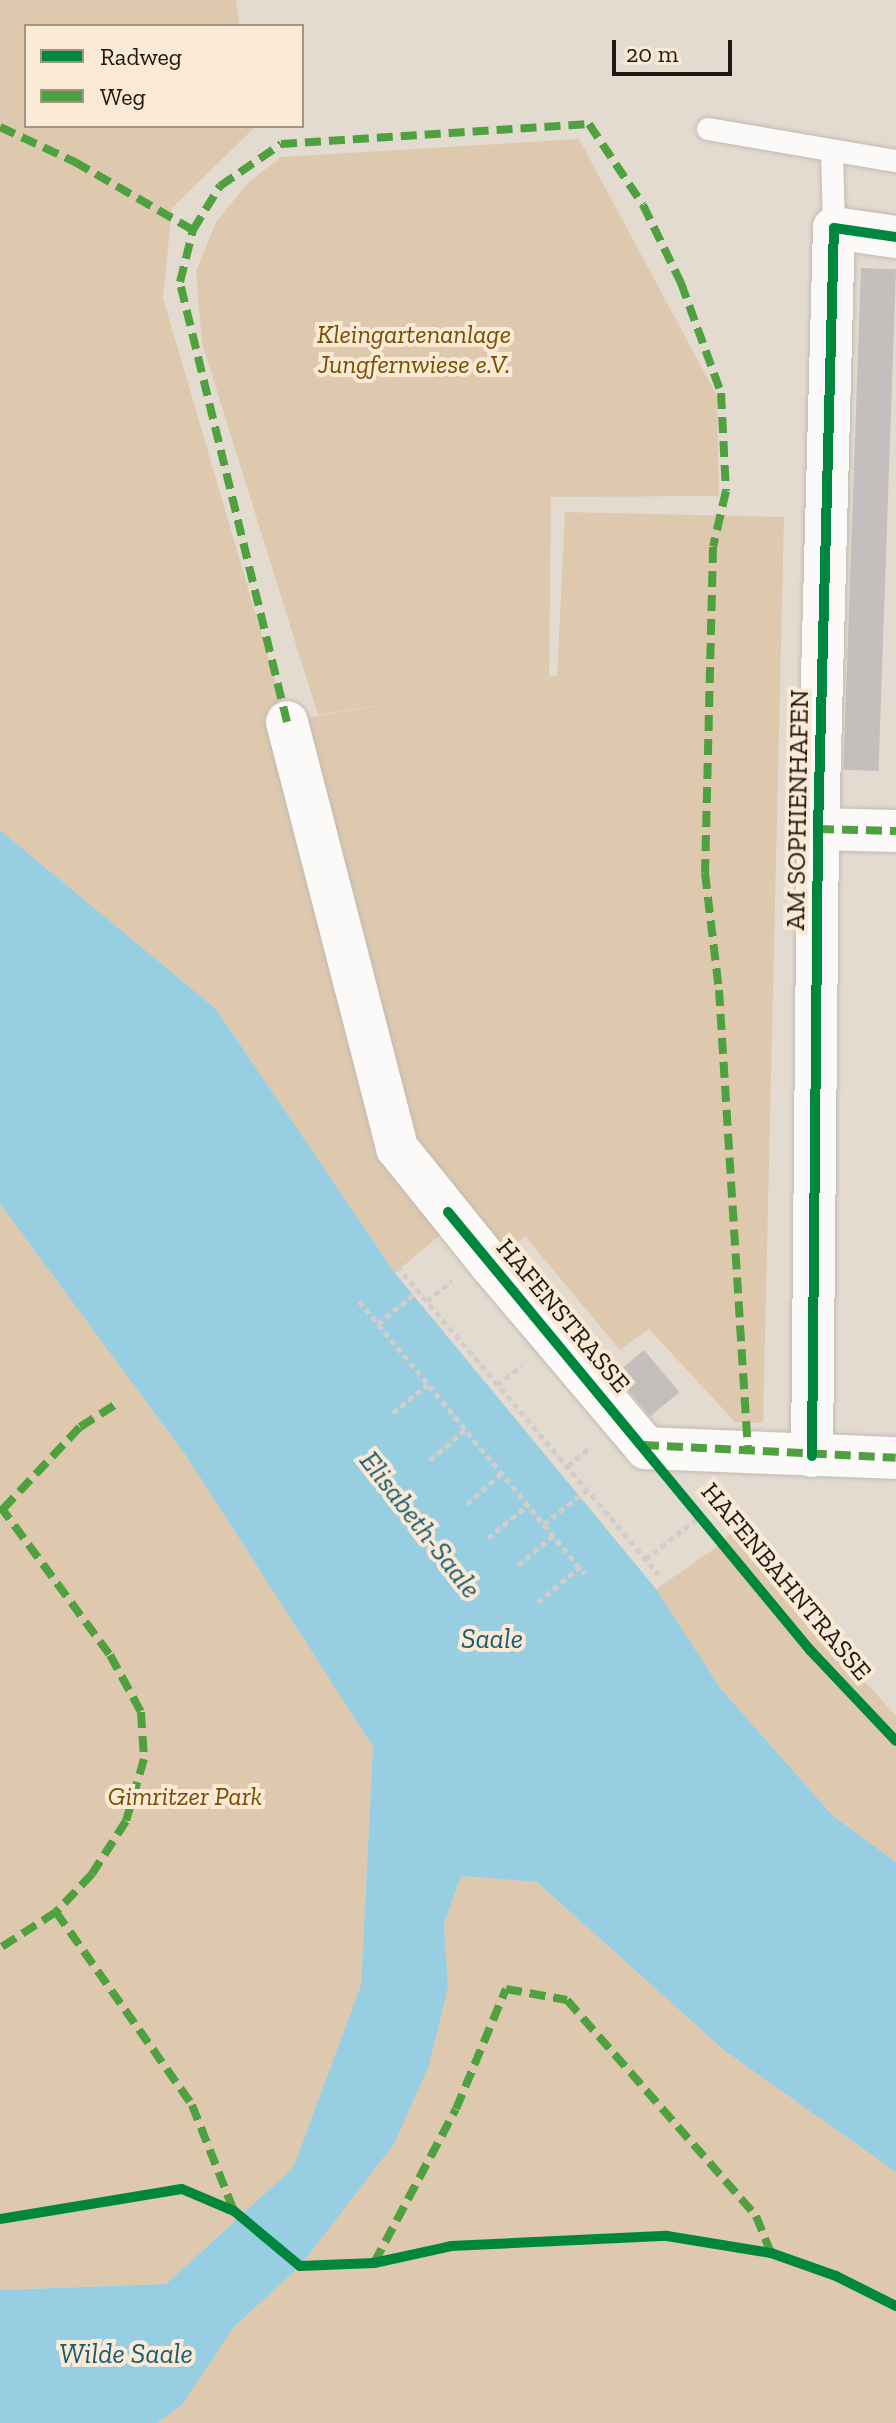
<!DOCTYPE html>
<html>
<head>
<meta charset="utf-8">
<style>
  body { margin:0 }
  #map { position:relative; width:896px; height:2423px; overflow:hidden; background:#e4dbd0; font-family:"Zilla Slab",serif }
  div>[style] { position:absolute }
  .green>* { inset:0; background:#dec9af }
  .water>* { inset:0; background:#97cee1 }
  .building>* { inset:0; background:#c4bebd; transform-origin:0 0 }
  .path>* { height:5px; margin-top:-2.5px; transform-origin:0; background:repeating-linear-gradient(90deg,#d0cdca 0 6px,transparent 0 10px) }
  .roads { filter:drop-shadow(0 0 2px #c1bab1) drop-shadow(0 0 2px #c1bab1) }
  .service>* { height:22px; margin:-11px; padding:0 11px; transform-origin:11px; border-radius:11px; background:#fbfaf8 }
  .minor>* { height:42px; margin:-21px; padding:0 21px; transform-origin:21px; border-radius:21px; background:#fbfaf8 }
  .quiet>* { height:8px; margin-top:-4px; transform-origin:0; background:repeating-linear-gradient(90deg,#4fa13f 0 16px,transparent 0 24px) }
  .cycleway>* { height:10px; margin:-5px; padding:0 5px; transform-origin:5px; border-radius:5px; background:#00873e }
  span { translate:-50% -50%; white-space:nowrap; text-align:center; line-height:1.15; -webkit-text-stroke:8px #f9e9d5; paint-order:stroke }
  .park-label { font-size:26px; color:#774d00; font-style:italic }
  .street-label { font-size:26px; color:#1d1811 }
  .water-label { font-size:28px; color:#195b71; font-style:italic }
  .legend { position:absolute; left:24px; top:24px; width:280px; height:104px; box-sizing:border-box; background:#f9e9d5; border:2px solid #a19587; margin:0; padding:10px 14px; list-style:none; font-size:24px; color:#1d1811 }
  .legend li { display:flex; align-items:center; gap:16px; height:40px }
  .legend b { width:40px; border:2px solid #a19587 }
  .scale { position:absolute; left:612px; top:40px; width:120px; height:36px; box-sizing:border-box; border:4px solid #1d1811; border-top:0; padding-left:10px; font-size:24px; line-height:28px; white-space:nowrap; color:#1d1811; -webkit-text-stroke:6px #f9e9d5; paint-order:stroke }
</style>
</head>
<body>
<div id="map">
  <div class="green">
    <div style="clip-path:polygon(0 0,236px 0,240px 26px,26px 26px,26px 126px,256px 126px,172px 208px,163px 298px,287px 721px,425px 698px,318px 715px,202px 343px,196px 271px,216px 222px,249px 182px,281px 157px,579px 139px,717px 396px,719px 496px,551px 497px,549px 677px,557px 676px,565px 512px,784px 517px,763px 1423px,735px 1422px,649px 1329px,620px 1350px,525px 1236px,491px 1265px,452px 1225px,395px 1273px,216px 1009px,0 830px)"></div>
    <div style="clip-path:polygon(0 1204px,187px 1457px,373px 1747px,361px 1985px,293px 2168px,166px 2284px,0 2290px)"></div>
    <div style="clip-path:polygon(731px 1532px,896px 1716px,896px 1862px,833px 1816px,720px 1688px,656px 1589px,721px 1544px)"></div>
    <div style="clip-path:polygon(461px 1876px,537px 1882px,725px 2051px,896px 2172px,896px 2423px,157px 2423px,182px 2405px,233px 2328px,300px 2266px,448px 1987px,444px 1924px)"></div>
  </div>
  <div class="water">
    <div style="clip-path:polygon(0 830px,216px 1009px,395px 1273px,656px 1589px,720px 1688px,833px 1816px,896px 1862px,896px 2172px,725px 2051px,537px 1882px,461px 1876px,444px 1924px,448px 1987px,429px 2065px,394px 2144px,300px 2266px,233px 2328px,182px 2405px,157px 2423px,0 2423px,0 2290px,166px 2284px,293px 2168px,361px 1985px,373px 1747px,187px 1457px,0 1204px)"></div>
  </div>
  <div class="building">
    <div style="left:861px;top:268px;width:35px;height:502px;rotate:2deg"></div>
    <div style="left:644px;top:1350px;width:55px;height:38px;rotate:50deg"></div>
  </div>
  <div class="path">
    <div style="left:397px;top:1266px;width:404px;rotate:49.7deg"></div>
    <div style="left:359px;top:1301px;width:354px;rotate:50.4deg"></div>
    <div style="left:427px;top:1301px;width:32px;rotate:-39deg"></div>
    <div style="left:378px;top:1324px;width:52px;rotate:-39.5deg"></div>
    <div style="left:497px;top:1385px;width:31px;rotate:-37deg"></div>
    <div style="left:393px;top:1413px;width:45px;rotate:-39.6deg"></div>
    <div style="left:430px;top:1460px;width:48px;rotate:-40.7deg"></div>
    <div style="left:568px;top:1466px;width:30px;rotate:-40deg"></div>
    <div style="left:679px;top:1491px;width:206px;rotate:50.5deg"></div>
    <div style="left:810px;top:1650px;width:125px;rotate:46.6deg"></div>
    <div style="left:467px;top:1504px;width:47px;rotate:-41.5deg"></div>
    <div style="left:544px;top:1524px;width:55px;rotate:-38.3deg"></div>
    <div style="left:488px;top:1538px;width:52px;rotate:-39.5deg"></div>
    <div style="left:645px;top:1559px;width:69px;rotate:-37.4deg"></div>
    <div style="left:518px;top:1565px;width:47px;rotate:-39.8deg"></div>
    <div style="left:538px;top:1602px;width:55px;rotate:-39.8deg"></div>
  </div>
  <div class="roads">
    <div class="service">
      <div style="left:708px;top:129px;width:191px;rotate:9.7deg"></div>
      <div style="left:832px;top:151px;width:77px;rotate:88.5deg"></div>
    </div>
    <div class="minor">
      <div style="left:287px;top:722px;width:440px;rotate:75.5deg"></div>
      <div style="left:397px;top:1148px;width:150px;rotate:51.2deg"></div>
      <div style="left:491px;top:1265px;width:240px;rotate:49.7deg"></div>
      <div style="left:646px;top:1448px;width:250px;rotate:2.3deg"></div>
      <div style="left:818px;top:829px;width:78px;rotate:1.5deg"></div>
      <div style="left:812px;top:1456px;width:627px;rotate:-89.45deg"></div>
      <div style="left:818px;top:829px;width:601px;rotate:-88.48deg"></div>
      <div style="left:834px;top:228px;width:63px;rotate:8.3deg"></div>
    </div>
  </div>
  <div class="quiet">
    <div style="left:0;top:127px;width:83px;rotate:25deg"></div>
    <div style="left:75px;top:162px;width:136px;rotate:30deg"></div>
    <div style="left:287px;top:722px;width:453px;rotate:-103.7deg"></div>
    <div style="left:180px;top:282px;width:54px;rotate:-76deg"></div>
    <div style="left:193px;top:230px;width:52px;rotate:-58.5deg"></div>
    <div style="left:220px;top:186px;width:74px;rotate:-34.5deg"></div>
    <div style="left:281px;top:144px;width:309px;rotate:-3.7deg"></div>
    <div style="left:589px;top:124px;width:97px;rotate:56.3deg"></div>
    <div style="left:643px;top:205px;width:87px;rotate:64deg"></div>
    <div style="left:681px;top:283px;width:117px;rotate:70deg"></div>
    <div style="left:721px;top:393px;width:98px;rotate:87.1deg"></div>
    <div style="left:726px;top:491px;width:57px;rotate:103.1deg"></div>
    <div style="left:713px;top:547px;width:326px;rotate:91.4deg"></div>
    <div style="left:705px;top:873px;width:118px;rotate:83.2deg"></div>
    <div style="left:719px;top:990px;width:465px;rotate:86.4deg"></div>
    <div style="left:818px;top:829px;width:78px;rotate:1.5deg"></div>
    <div style="left:643px;top:1445px;width:253px;rotate:2.9deg"></div>
    <div style="left:0;top:1506px;width:185px;rotate:53.6deg"></div>
    <div style="left:110px;top:1655px;width:65px;rotate:61.5deg"></div>
    <div style="left:141px;top:1712px;width:47px;rotate:86.3deg"></div>
    <div style="left:144px;top:1759px;width:65px;rotate:106.2deg"></div>
    <div style="left:126px;top:1821px;width:63px;rotate:122.7deg"></div>
    <div style="left:92px;top:1874px;width:52px;rotate:133.5deg"></div>
    <div style="left:56px;top:1912px;width:67px;rotate:147.3deg"></div>
    <div style="left:3px;top:1509px;width:112px;rotate:-46.8deg"></div>
    <div style="left:80px;top:1427px;width:45px;rotate:-32.3deg"></div>
    <div style="left:56px;top:1912px;width:236px;rotate:54.8deg"></div>
    <div style="left:192px;top:2105px;width:114px;rotate:68.4deg"></div>
    <div style="left:374px;top:2263px;width:174px;rotate:-62deg"></div>
    <div style="left:456px;top:2109px;width:130px;rotate:-67.4deg"></div>
    <div style="left:506px;top:1989px;width:62px;rotate:10.2deg"></div>
    <div style="left:567px;top:2000px;width:287px;rotate:48.8deg"></div>
    <div style="left:756px;top:2216px;width:40px;rotate:68deg"></div>
  </div>
  <div class="cycleway">
    <div style="left:448px;top:1212px;width:568px;rotate:50.43deg"></div>
    <div style="left:810px;top:1650px;width:125px;rotate:46.6deg"></div>
    <div style="left:812px;top:1456px;width:627px;rotate:-89.45deg"></div>
    <div style="left:818px;top:829px;width:601px;rotate:-88.48deg"></div>
    <div style="left:834px;top:228px;width:63px;rotate:8.3deg"></div>
    <div style="left:0;top:2219px;width:184px;rotate:-9.4deg"></div>
    <div style="left:182px;top:2189px;width:56px;rotate:22.9deg"></div>
    <div style="left:234px;top:2211px;width:86px;rotate:39.8deg"></div>
    <div style="left:300px;top:2266px;width:74px;rotate:-2.3deg"></div>
    <div style="left:374px;top:2263px;width:79px;rotate:-12.4deg"></div>
    <div style="left:451px;top:2246px;width:216px;rotate:-2.7deg"></div>
    <div style="left:667px;top:2236px;width:105px;rotate:9.3deg"></div>
    <div style="left:771px;top:2253px;width:69px;rotate:19.5deg"></div>
    <div style="left:836px;top:2276px;width:67px;rotate:26.6deg"></div>
  </div>
  <div class="park-label">
    <span style="left:414px;top:350px">Kleingartenanlage<br>Jungfernwiese e.V.</span>
    <span style="left:185px;top:1797px">Gimritzer Park</span>
  </div>
  <div class="street-label">
    <span style="left:798px;top:810px;rotate:-89deg">AM SOPHIENHAFEN</span>
    <span style="left:563px;top:1316px;rotate:50deg">HAFENSTRASSE</span>
    <span style="left:786px;top:1582px;rotate:50deg">HAFENBAHNTRASSE</span>
  </div>
  <div class="water-label">
    <span style="left:420px;top:1525px;rotate:52deg">Elisabeth-Saale</span>
    <span style="left:492px;top:1639px">Saale</span>
    <span style="left:126px;top:2354px">Wilde Saale</span>
  </div>
  <ul class="legend">
  <li><b style="height:10px;background:#00873e"></b>Radweg</li>
  <li><b style="height:10px;background:#4fa13f"></b>Weg</li>
  </ul>
  <div class="scale">20 m</div>
</div>
</body>
</html>
